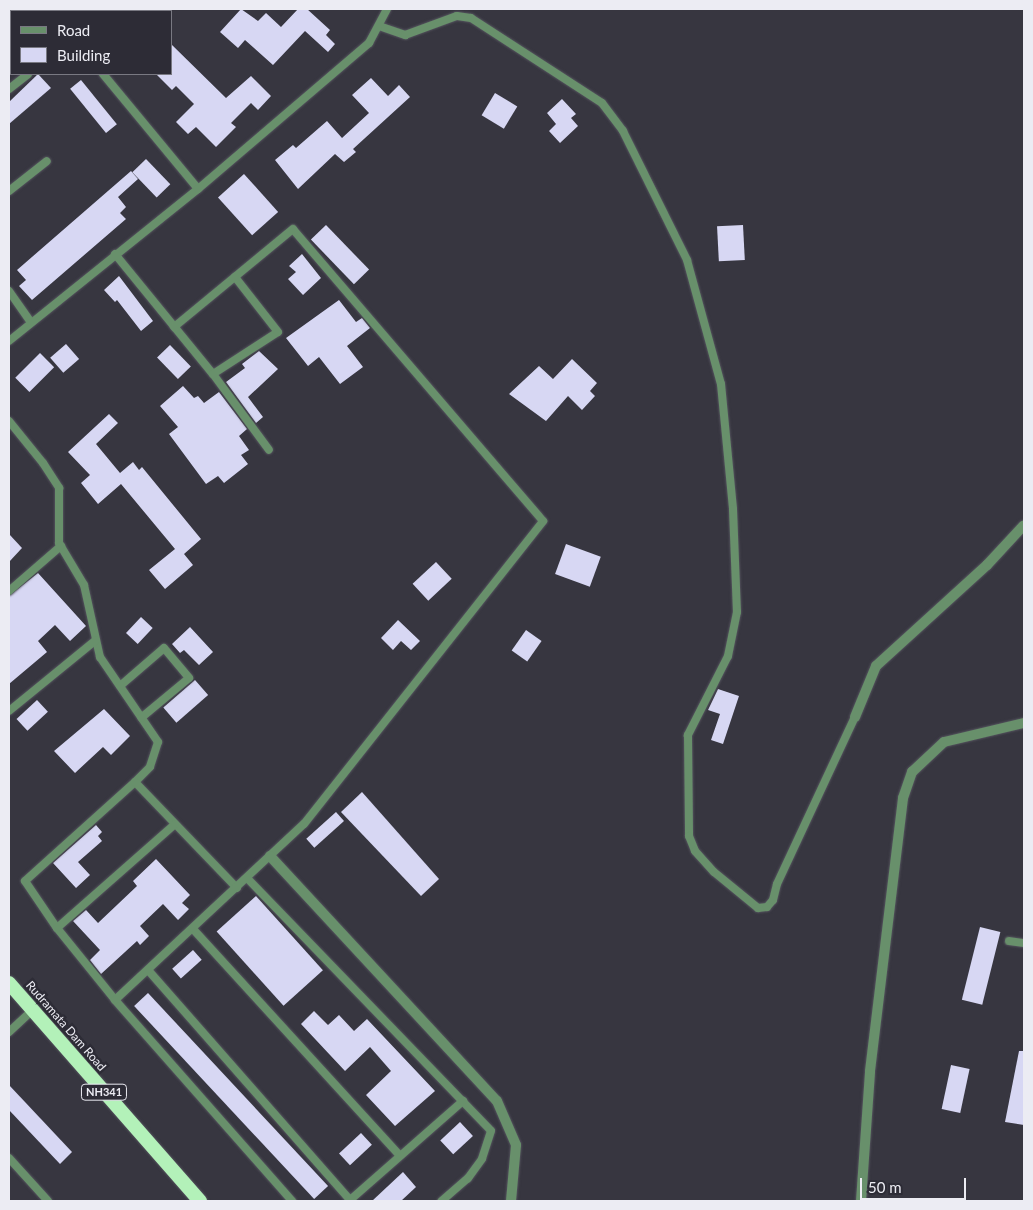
<!DOCTYPE html>
<html>
<head>
<meta charset="utf-8">
<style>
  body { margin:0 }
  #map { position:relative; width:1033px; height:1210px; overflow:hidden; background:#373640; font-family:Lato,sans-serif }
  div>[style] { position:absolute }
  .building>* { inset:0; background:#d7d7f3; transform-origin:0 0 }
  .roads { filter:drop-shadow(0 0 1px #54535d) drop-shadow(0 0 1px #54535d) }
  .service>* { height:8px; margin:-4px; padding:0 4px; transform-origin:4px; border-radius:4px; background:#68906b }
  .minor>* { height:10px; margin:-5px; padding:0 5px; transform-origin:5px; border-radius:5px; background:#68906b }
  .trunk>* { height:14px; margin:-7px; padding:0 7px; transform-origin:7px; border-radius:7px; background:#b3f1b9 }
  span { translate:-50% -50%; white-space:nowrap; text-align:center; line-height:1.15; -webkit-text-stroke:5px #2d2c36; paint-order:stroke }
  .shield-label span { padding:1px 4px; background:#2d2c36; border:1px solid; border-radius:4px; -webkit-text-stroke-width:0 }
  .shield-label { font-size:11px; color:#ececf3; font-weight:700 }
  .street-label { font-size:12px; color:#ececf3 }
  .frame { position:absolute; inset:0; border:10px solid #ececf3; pointer-events:none }
  .legend { position:absolute; left:10px; top:10px; width:162px; height:65px; box-sizing:border-box; background:#2d2c36; border:1px solid #797982; margin:0; padding:6px 9px; list-style:none; font-size:15px; color:#ececf3 }
  .legend li { display:flex; align-items:center; gap:10px; height:25px }
  .legend b { width:25px; border:1px solid #797982 }
  .scale { position:absolute; left:860px; top:1178px; width:106px; height:22px; box-sizing:border-box; border:2px solid #ececf3; border-top:0; padding-left:6px; font-size:15px; line-height:18px; white-space:nowrap; color:#ececf3; -webkit-text-stroke:4px #2d2c36; paint-order:stroke }
</style>
</head>
<body>
<div id="map">
  <div class="building">
    <div style="clip-path:polygon(241px 9px,258px 21px,266px 13px,281px 27px,298px 9px,307px 9px,330px 30px,326px 35px,335px 44px,328px 52px,305px 31px,273px 65px,245px 40px,238px 48px,220px 32px)"></div>
    <div style="clip-path:polygon(171px 44px,226px 98px,251px 76px,271px 96px,258px 110px,251px 103px,231px 123px,236px 127px,216px 147px,196px 127px,188px 134px,176px 122px,194px 104px,176px 86px,172px 90px,156px 74px,171px 74px)"></div>
    <div style="clip-path:polygon(38px 74px,51px 88px,9px 124px,9px 102px)"></div>
    <div style="clip-path:polygon(371px 78px,388px 96px,399px 85px,410px 97px,353px 149px,356px 152px,344px 162px,335px 154px,298px 189px,275px 160px,293px 145px,296px 148px,327px 121px,342px 138px,369px 113px,352px 95px)"></div>
    <div style="left:81px;top:80px;width:57px;height:14px;rotate:51deg"></div>
    <div style="left:495px;top:93px;width:26px;height:26px;rotate:31deg"></div>
    <div style="clip-path:polygon(562px 99px,576px 114px,571px 118px,578px 126px,560px 143px,549px 131px,556px 124px,547px 113px)"></div>
    <div style="left:146px;top:159px;width:35px;height:19px;rotate:46deg"></div>
    <div style="clip-path:polygon(131px 171px,138px 179px,118px 197px,126px 207px,120px 213px,126px 219px,32px 300px,19px 286px,26px 280px,17px 270px)"></div>
    <div style="left:244px;top:174px;width:51px;height:35px;rotate:48deg"></div>
    <div style="left:326px;top:225px;width:62px;height:21px;rotate:46deg"></div>
    <div style="left:743px;top:225px;width:35px;height:26px;rotate:87deg"></div>
    <div style="clip-path:polygon(302px 254px,321px 278px,303px 295px,288px 279px,296px 272px,289px 266px)"></div>
    <div style="clip-path:polygon(119px 276px,153px 321px,141px 331px,117px 300px,115px 302px,104px 290px)"></div>
    <div style="clip-path:polygon(339px 300px,356px 322px,362px 318px,370px 328px,347px 346px,363px 367px,340px 384px,319px 357px,308px 366px,286px 338px)"></div>
    <div style="left:66px;top:344px;width:20px;height:21px;rotate:49deg"></div>
    <div style="left:170px;top:345px;width:30px;height:18px;rotate:46deg"></div>
    <div style="clip-path:polygon(259px 351px,278px 369px,248px 397px,263px 417px,256px 423px,226px 382px,245px 368px,242px 364px)"></div>
    <div style="left:40px;top:353px;width:20px;height:35px;rotate:45deg"></div>
    <div style="clip-path:polygon(572px 359px,597px 383px,590px 391px,595px 396px,582px 410px,568px 396px,546px 421px,509px 394px,539px 366px,553px 379px)"></div>
    <div style="clip-path:polygon(183px 386px,194px 398px,198px 396px,204px 403px,219px 392px,247px 429px,239px 436px,249px 450px,241px 455px,248px 464px,224px 483px,218px 476px,206px 484px,169px 434px,178px 427px,160px 406px)"></div>
    <div style="clip-path:polygon(109px 414px,118px 423px,96px 444px,120px 473px,133px 462px,139px 470px,142px 467px,201px 539px,184px 554px,193px 565px,165px 589px,149px 570px,175px 549px,121px 484px,98px 504px,81px 483px,90px 475px,68px 452px)"></div>
    <div style="clip-path:polygon(9px 534px,22px 548px,9px 562px)"></div>
    <div style="left:566px;top:544px;width:37px;height:32px;rotate:20deg"></div>
    <div style="left:436px;top:562px;width:23px;height:32px;rotate:47deg"></div>
    <div style="clip-path:polygon(38px 573px,86px 626px,70px 641px,55px 625px,38px 641px,47px 652px,9px 684px,9px 596px)"></div>
    <div style="left:141px;top:617px;width:16px;height:22px;rotate:43deg"></div>
    <div style="clip-path:polygon(398px 620px,420px 641px,411px 650px,401px 641px,393px 650px,381px 638px)"></div>
    <div style="clip-path:polygon(190px 627px,213px 652px,199px 665px,184px 650px,180px 653px,172px 644px)"></div>
    <div style="left:526px;top:630px;width:19px;height:25px;rotate:35deg"></div>
    <div style="left:195px;top:680px;width:20px;height:42px;rotate:49deg"></div>
    <div style="clip-path:polygon(718px 689px,739px 696px,723px 744px,711px 740px,720px 714px,708px 710px)"></div>
    <div style="left:37px;top:700px;width:16px;height:28px;rotate:47deg"></div>
    <div style="clip-path:polygon(104px 709px,130px 736px,111px 755px,103px 747px,75px 773px,54px 751px)"></div>
    <div style="clip-path:polygon(362px 792px,439px 879px,421px 896px,341px 812px)"></div>
    <div style="left:336px;top:812px;width:12px;height:40px;rotate:48deg"></div>
    <div style="clip-path:polygon(96px 825px,102px 832px,98px 836px,102px 841px,78px 862px,90px 875px,76px 888px,53px 863px)"></div>
    <div style="clip-path:polygon(156px 859px,190px 895px,182px 903px,189px 909px,178px 920px,163px 904px,140px 926px,149px 936px,140px 945px,137px 941px,101px 974px,90px 960px,100px 950px,73px 921px,86px 910px,98px 923px,137px 886px,133px 881px)"></div>
    <div style="left:256px;top:896px;width:100px;height:53px;rotate:48deg"></div>
    <div style="left:980px;top:927px;width:21px;height:75px;rotate:14deg"></div>
    <div style="left:193px;top:950px;width:13px;height:28px;rotate:48deg"></div>
    <div style="left:148px;top:993px;width:264px;height:19px;rotate:47deg"></div>
    <div style="clip-path:polygon(314px 1011px,328px 1025px,339px 1015px,354px 1031px,367px 1019px,435px 1091px,395px 1126px,366px 1095px,391px 1071px,370px 1047px,345px 1071px,301px 1024px)"></div>
    <div style="clip-path:polygon(1019px 1051px,1024px 1051px,1024px 1125px,1005px 1122px)"></div>
    <div style="left:951px;top:1065px;width:19px;height:45px;rotate:12deg"></div>
    <div style="clip-path:polygon(9px 1085px,72px 1152px,60px 1164px,9px 1110px)"></div>
    <div style="left:460px;top:1122px;width:19px;height:27px;rotate:47deg"></div>
    <div style="left:361px;top:1133px;width:16px;height:30px;rotate:47deg"></div>
    <div style="clip-path:polygon(403px 1172px,416px 1187px,401px 1201px,372px 1201px)"></div>
  </div>
  <div class="roads">
    <div class="service">
      <div style="left:50px;top:9px;width:3px;rotate:45deg"></div>
      <div style="left:379px;top:26px;width:28px;rotate:19deg"></div>
      <div style="left:405px;top:35px;width:55px;rotate:-20.1deg"></div>
      <div style="left:457px;top:16px;width:14px;rotate:8deg"></div>
      <div style="left:471px;top:18px;width:156px;rotate:33deg"></div>
      <div style="left:602px;top:103px;width:35px;rotate:53deg"></div>
      <div style="left:623px;top:131px;width:144px;rotate:63.6deg"></div>
      <div style="left:687px;top:260px;width:129px;rotate:74.7deg"></div>
      <div style="left:721px;top:384px;width:126px;rotate:84.5deg"></div>
      <div style="left:733px;top:509px;width:103px;rotate:87.8deg"></div>
      <div style="left:737px;top:612px;width:45px;rotate:101.6deg"></div>
      <div style="left:728px;top:656px;width:89px;rotate:116.9deg"></div>
      <div style="left:688px;top:735px;width:101px;rotate:89.4deg"></div>
      <div style="left:689px;top:836px;width:16px;rotate:68deg"></div>
      <div style="left:695px;top:851px;width:28px;rotate:48deg"></div>
      <div style="left:714px;top:872px;width:57px;rotate:39.3deg"></div>
      <div style="left:758px;top:908px;width:9px;rotate:-6deg"></div>
      <div style="left:767px;top:907px;width:9px;rotate:-49deg"></div>
      <div style="left:773px;top:900px;width:16px;rotate:-76deg"></div>
      <div style="left:777px;top:884px;width:184px;rotate:-65deg"></div>
      <div style="left:103px;top:74px;width:149px;rotate:50.4deg"></div>
      <div style="left:9px;top:89px;width:24px;rotate:-38deg"></div>
      <div style="left:9px;top:191px;width:48px;rotate:-38.3deg"></div>
      <div style="left:115px;top:254px;width:155px;rotate:50.8deg"></div>
      <div style="left:213px;top:374px;width:94px;rotate:53.6deg"></div>
      <div style="left:9px;top:291px;width:38px;rotate:55deg"></div>
      <div style="left:9px;top:341px;width:243px;rotate:-38.8deg"></div>
      <div style="left:198px;top:189px;width:225px;rotate:-40.5deg"></div>
      <div style="left:369px;top:43px;width:38px;rotate:-62deg"></div>
      <div style="left:213px;top:374px;width:77px;rotate:-32.9deg"></div>
      <div style="left:278px;top:332px;width:70px;rotate:-128deg"></div>
      <div style="left:9px;top:421px;width:54px;rotate:51deg"></div>
      <div style="left:43px;top:463px;width:30px;rotate:57deg"></div>
      <div style="left:59px;top:488px;width:55px;rotate:90deg"></div>
      <div style="left:59px;top:543px;width:49px;rotate:59.2deg"></div>
      <div style="left:84px;top:585px;width:74px;rotate:77.5deg"></div>
      <div style="left:100px;top:657px;width:103px;rotate:55.7deg"></div>
      <div style="left:158px;top:742px;width:26px;rotate:108deg"></div>
      <div style="left:150px;top:767px;width:21px;rotate:135deg"></div>
      <div style="left:135px;top:782px;width:148px;rotate:138deg"></div>
      <div style="left:25px;top:881px;width:57px;rotate:55.8deg"></div>
      <div style="left:57px;top:928px;width:92px;rotate:51.1deg"></div>
      <div style="left:115px;top:1000px;width:268px;rotate:48.6deg"></div>
      <div style="left:9px;top:591px;width:69px;rotate:-40.9deg"></div>
      <div style="left:120px;top:686px;width:58px;rotate:-40.8deg"></div>
      <div style="left:164px;top:648px;width:39px;rotate:50deg"></div>
      <div style="left:189px;top:678px;width:62px;rotate:140.2deg"></div>
      <div style="left:9px;top:711px;width:112px;rotate:-39.2deg"></div>
      <div style="left:135px;top:782px;width:147px;rotate:46.1deg"></div>
      <div style="left:247px;top:878px;width:351px;rotate:46deg"></div>
      <div style="left:491px;top:1131px;width:29px;rotate:108deg"></div>
      <div style="left:482px;top:1159px;width:24px;rotate:126deg"></div>
      <div style="left:468px;top:1178px;width:35px;rotate:139deg"></div>
      <div style="left:57px;top:928px;width:157px;rotate:-41.4deg"></div>
      <div style="left:193px;top:929px;width:307px;rotate:47.6deg"></div>
      <div style="left:1009px;top:941px;width:15px;rotate:8deg"></div>
      <div style="left:148px;top:970px;width:306px;rotate:48.7deg"></div>
      <div style="left:115px;top:1000px;width:258px;rotate:-43deg"></div>
      <div style="left:304px;top:824px;width:386px;rotate:-51.7deg"></div>
      <div style="left:543px;top:521px;width:384px;rotate:-130.6deg"></div>
      <div style="left:293px;top:229px;width:154px;rotate:140.5deg"></div>
      <div style="left:9px;top:1032px;width:33px;rotate:-43deg"></div>
      <div style="left:9px;top:1158px;width:58px;rotate:47.8deg"></div>
      <div style="left:349px;top:1201px;width:152px;rotate:-41.3deg"></div>
    </div>
    <div class="minor">
      <div style="left:855px;top:717px;width:55px;rotate:-67.6deg"></div>
      <div style="left:876px;top:666px;width:150px;rotate:-42.3deg"></div>
      <div style="left:987px;top:565px;width:54px;rotate:-47.2deg"></div>
      <div style="left:270px;top:856px;width:334px;rotate:47.2deg"></div>
      <div style="left:497px;top:1101px;width:48px;rotate:66.6deg"></div>
      <div style="left:516px;top:1145px;width:56px;rotate:95.1deg"></div>
      <div style="left:861px;top:1201px;width:130px;rotate:-86deg"></div>
      <div style="left:870px;top:1071px;width:275px;rotate:-83.1deg"></div>
      <div style="left:903px;top:798px;width:28px;rotate:-71deg"></div>
      <div style="left:912px;top:772px;width:44px;rotate:-43.2deg"></div>
      <div style="left:944px;top:742px;width:82px;rotate:-13.4deg"></div>
    </div>
    <div class="trunk">
      <div style="left:9px;top:983px;width:290px;rotate:48.8deg"></div>
    </div>
  </div>
  <div class="shield-label">
    <span style="left:104px;top:1092px">NH341</span>
  </div>
  <div class="street-label">
    <span style="left:66px;top:1026px;rotate:49deg">Rudramata Dam Road</span>
  </div>
  <div class="frame"></div>
  <ul class="legend">
  <li><b style="height:6px;background:#68906b"></b>Road</li>
  <li><b style="height:14px;background:#d7d7f3"></b>Building</li>
  </ul>
  <div class="scale">50 m</div>
</div>
</body>
</html>
